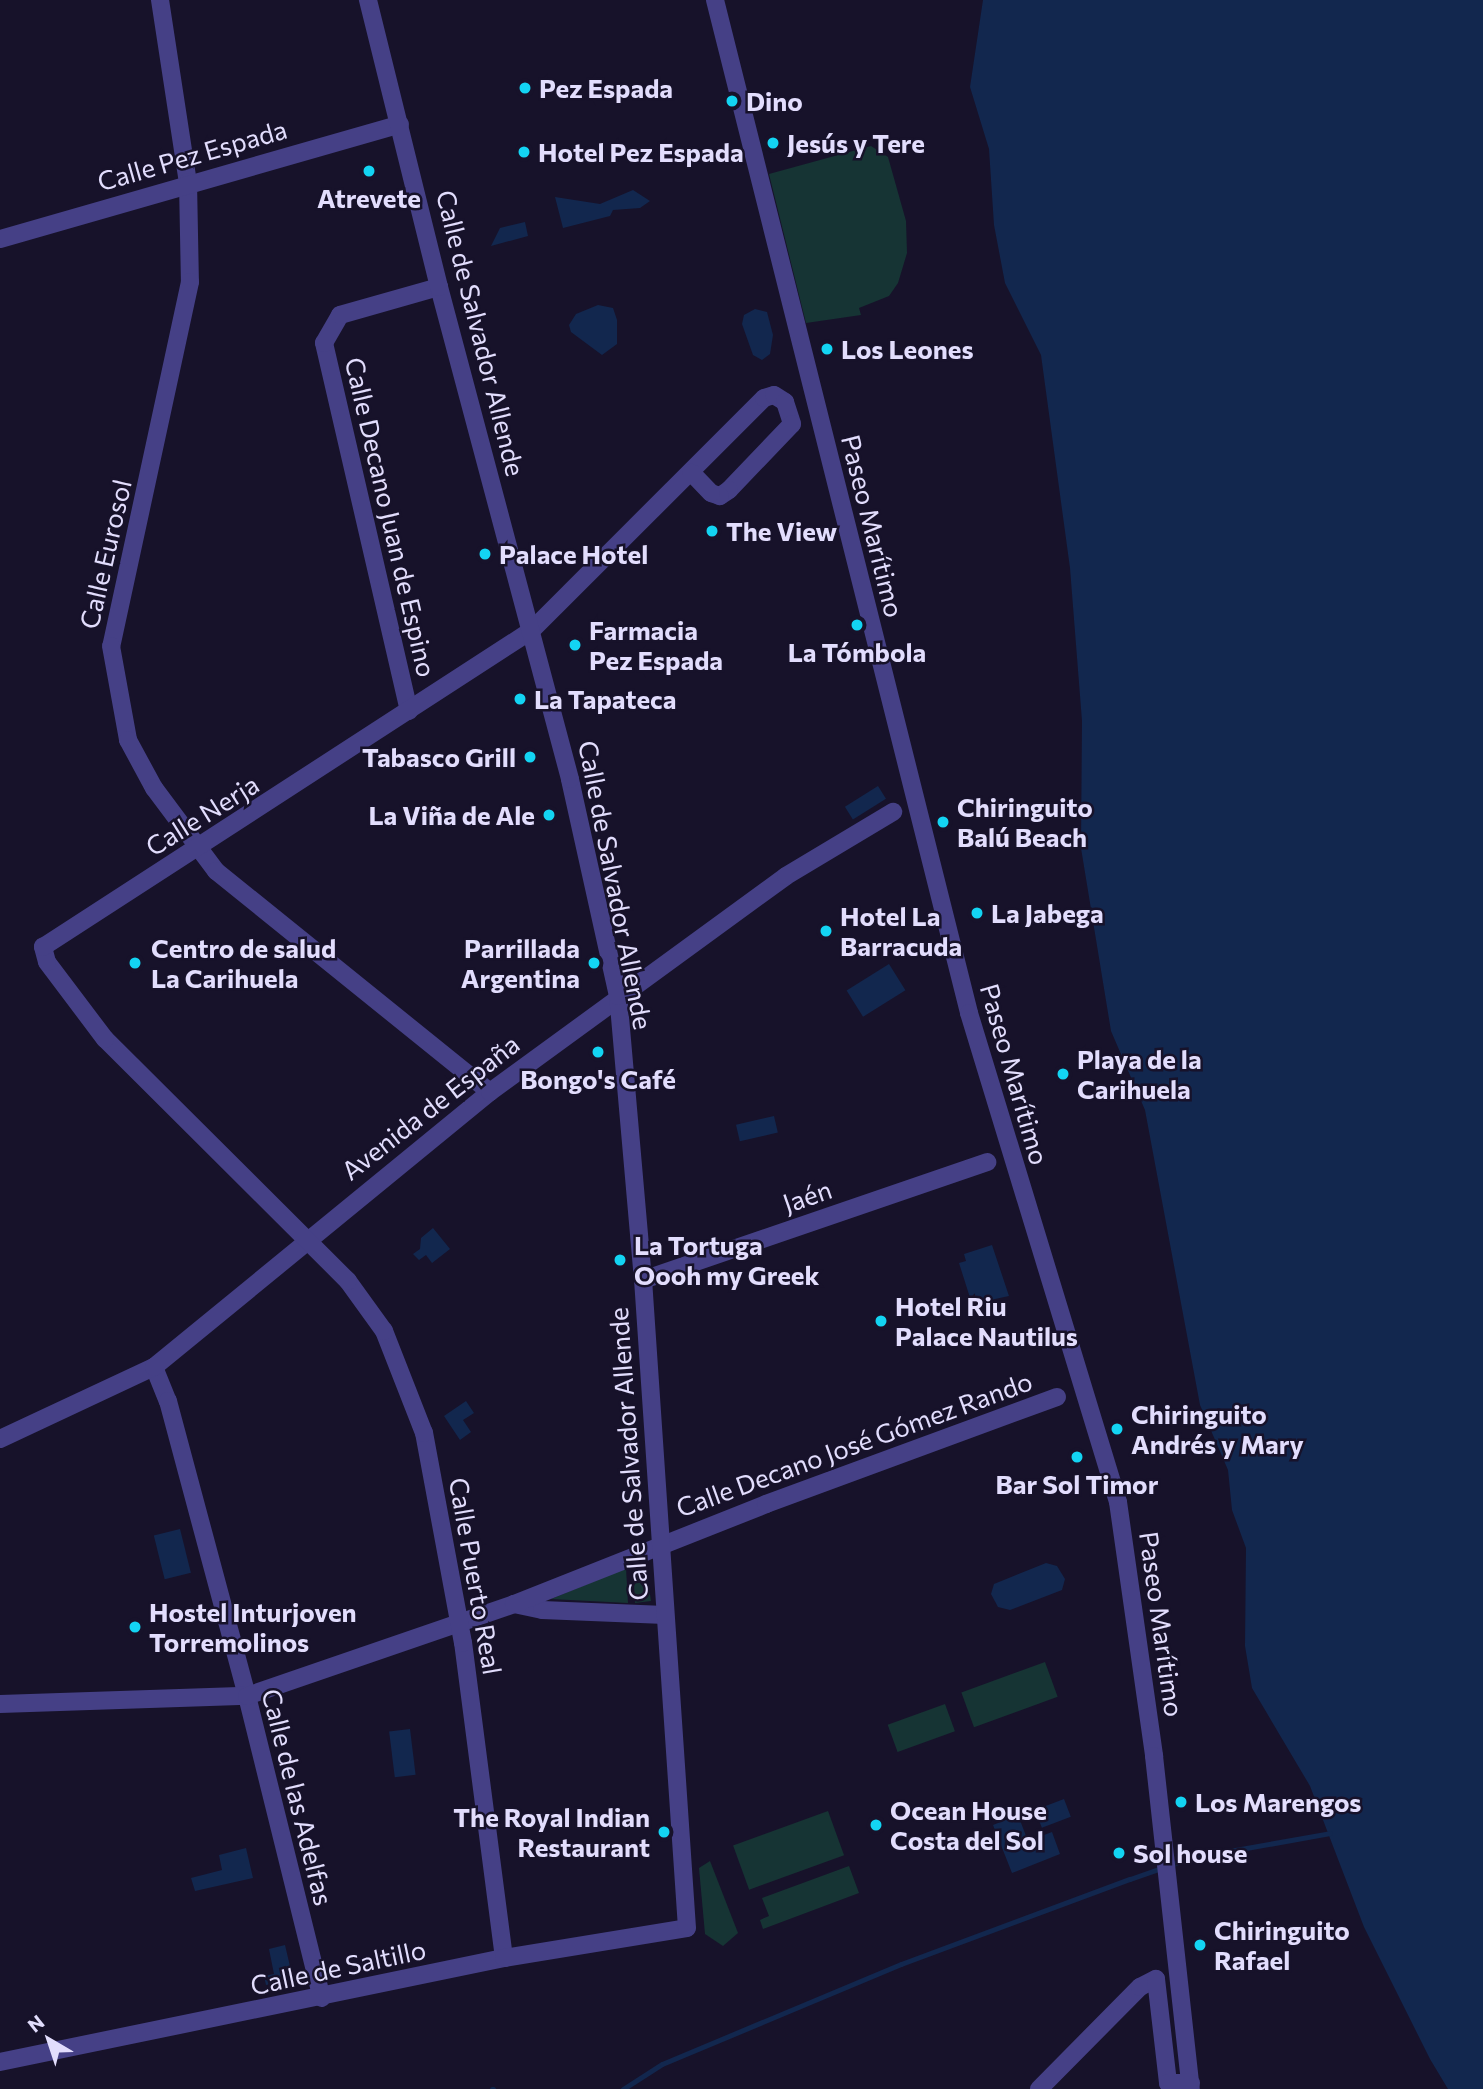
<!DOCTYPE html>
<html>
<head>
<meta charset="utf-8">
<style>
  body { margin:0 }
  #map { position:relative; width:1483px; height:2089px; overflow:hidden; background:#17122a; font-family:Commissioner,sans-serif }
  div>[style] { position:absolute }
  .green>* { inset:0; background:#163434; transform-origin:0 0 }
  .water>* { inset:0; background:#12274e; transform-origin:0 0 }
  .stream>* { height:5px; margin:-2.5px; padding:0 2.5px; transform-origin:2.5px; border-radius:2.5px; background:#12274e }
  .minor>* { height:18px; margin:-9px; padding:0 9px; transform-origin:9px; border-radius:9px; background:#454086 }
  .dots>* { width:19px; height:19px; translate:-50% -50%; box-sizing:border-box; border:4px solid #17122a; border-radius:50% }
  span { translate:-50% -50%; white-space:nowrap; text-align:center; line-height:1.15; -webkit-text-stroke:5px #17122a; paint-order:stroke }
  .poi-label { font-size:26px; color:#e2ddfd; font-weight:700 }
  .left { translate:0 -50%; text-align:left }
  .right { translate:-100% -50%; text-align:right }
  .street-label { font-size:26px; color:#e2ddfd }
  .north { position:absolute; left:14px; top:2005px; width:70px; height:70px; -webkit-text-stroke:5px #17122a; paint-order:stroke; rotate:321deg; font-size:19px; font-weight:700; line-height:28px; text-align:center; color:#e2ddfd }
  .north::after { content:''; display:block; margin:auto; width:24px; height:32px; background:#e2ddfd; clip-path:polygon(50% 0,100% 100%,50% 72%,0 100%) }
</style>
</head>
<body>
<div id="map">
  <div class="green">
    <div style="clip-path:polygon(871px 146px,888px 157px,906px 221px,907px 253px,898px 283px,889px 296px,859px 308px,861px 315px,806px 323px,769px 174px)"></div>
    <div style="clip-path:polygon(645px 1562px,651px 1601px,635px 1603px,633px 1565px)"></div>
    <div style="clip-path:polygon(626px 1568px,628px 1603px,551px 1599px)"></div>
    <div style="left:1045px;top:1662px;width:37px;height:89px;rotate:70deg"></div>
    <div style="left:945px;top:1704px;width:29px;height:61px;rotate:70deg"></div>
    <div style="left:828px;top:1811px;width:47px;height:101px;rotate:70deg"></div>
    <div style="clip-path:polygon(710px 1861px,738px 1933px,723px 1946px,705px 1934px,699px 1868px)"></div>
    <div style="clip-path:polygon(849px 1866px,859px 1893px,763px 1929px,760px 1920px,769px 1916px,762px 1898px)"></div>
  </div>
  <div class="water">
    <div style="clip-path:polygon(983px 0,1483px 0,1483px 2089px,1448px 2089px,1430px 2059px,1364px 1927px,1310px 1786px,1252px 1688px,1245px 1646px,1246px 1548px,1232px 1510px,1228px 1470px,1200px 1405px,1145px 1110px,1111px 1031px,1081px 848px,1082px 721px,1070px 568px,1041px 355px,1005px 283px,994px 225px,989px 149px,970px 87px)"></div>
    <div style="clip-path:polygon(633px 190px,650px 201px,640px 208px,613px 210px,610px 216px,563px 228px,555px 197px,600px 204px)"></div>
    <div style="clip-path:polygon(525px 222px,528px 236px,491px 246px,500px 228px)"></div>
    <div style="clip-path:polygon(598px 305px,613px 308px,617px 320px,617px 344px,602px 355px,571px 332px,569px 325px,576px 314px)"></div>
    <div style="clip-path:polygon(755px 309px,767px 312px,773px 335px,770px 354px,762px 360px,753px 355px,742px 324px,744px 315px)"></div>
    <div style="left:878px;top:786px;width:15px;height:39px;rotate:58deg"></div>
    <div style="left:889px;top:964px;width:31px;height:50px;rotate:58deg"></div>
    <div style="left:774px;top:1116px;width:17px;height:39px;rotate:77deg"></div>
    <div style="clip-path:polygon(433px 1228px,450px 1249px,432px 1263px,426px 1255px,419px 1260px,413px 1254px,420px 1249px,421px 1238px)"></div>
    <div style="clip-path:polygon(992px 1245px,1009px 1296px,972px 1304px,959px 1263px,966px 1261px,964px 1254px)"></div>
    <div style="clip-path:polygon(466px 1401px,474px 1413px,463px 1420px,471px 1432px,460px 1440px,444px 1416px)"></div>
    <div style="left:180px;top:1529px;width:45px;height:27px;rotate:76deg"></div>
    <div style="clip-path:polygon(1046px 1563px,1057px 1566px,1065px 1579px,1062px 1590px,1010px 1610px,998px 1607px,991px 1594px,994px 1584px)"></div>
    <div style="left:410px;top:1729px;width:46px;height:21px;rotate:83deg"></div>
    <div style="left:1064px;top:1799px;width:19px;height:31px;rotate:69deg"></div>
    <div style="clip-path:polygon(1018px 1815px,1028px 1841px,1052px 1832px,1060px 1854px,1012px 1873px,993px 1825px)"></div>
    <div style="clip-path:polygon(246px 1848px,253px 1878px,195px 1891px,191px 1878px,222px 1870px,219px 1855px)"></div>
    <div style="clip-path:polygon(285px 1945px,293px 1979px,266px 1985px,264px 1976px,274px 1974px,269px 1949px)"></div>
  </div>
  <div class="stream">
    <div style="left:492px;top:2089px;width:1px"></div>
    <div style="left:623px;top:2089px;width:46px;rotate:-32.7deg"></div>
    <div style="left:662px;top:2064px;width:259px;rotate:-22.7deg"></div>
    <div style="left:901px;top:1964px;width:244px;rotate:-20.4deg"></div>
    <div style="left:1130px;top:1879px;width:64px;rotate:-19.3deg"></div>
    <div style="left:1190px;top:1858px;width:142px;rotate:-10.1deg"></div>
  </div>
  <div class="minor">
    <div style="left:160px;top:0;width:184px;rotate:81.3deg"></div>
    <div style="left:188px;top:182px;width:100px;rotate:88.9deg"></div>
    <div style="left:190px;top:282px;width:372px;rotate:102.2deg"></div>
    <div style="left:111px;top:646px;width:96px;rotate:79.7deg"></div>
    <div style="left:128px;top:740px;width:55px;rotate:61.6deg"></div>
    <div style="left:154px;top:788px;width:104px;rotate:53.2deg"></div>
    <div style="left:216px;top:871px;width:352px;rotate:38.9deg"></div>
    <div style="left:715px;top:0;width:1044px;rotate:75.92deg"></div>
    <div style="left:969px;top:1013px;width:511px;rotate:73.05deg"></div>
    <div style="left:1118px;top:1502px;width:257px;rotate:81.9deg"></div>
    <div style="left:1154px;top:1756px;width:335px;rotate:83.7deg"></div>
    <div style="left:0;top:239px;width:416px;rotate:-16deg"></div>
    <div style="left:409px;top:711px;width:378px;rotate:-103deg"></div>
    <div style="left:324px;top:343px;width:32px;rotate:-60deg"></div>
    <div style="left:340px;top:315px;width:103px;rotate:-15.8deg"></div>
    <div style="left:643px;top:1280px;width:364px;rotate:-18.9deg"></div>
    <div style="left:154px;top:1367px;width:37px;rotate:68deg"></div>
    <div style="left:168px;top:1401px;width:305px;rotate:75deg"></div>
    <div style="left:247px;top:1696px;width:311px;rotate:76.1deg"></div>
    <div style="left:0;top:1439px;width:170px;rotate:-25.1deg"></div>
    <div style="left:154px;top:1367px;width:434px;rotate:-39.3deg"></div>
    <div style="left:490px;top:1092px;width:366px;rotate:-36.1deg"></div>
    <div style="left:786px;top:876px;width:125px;rotate:-30.9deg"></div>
    <div style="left:514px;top:1604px;width:29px;rotate:12deg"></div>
    <div style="left:542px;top:1610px;width:123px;rotate:2.3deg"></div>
    <div style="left:0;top:1704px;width:247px;rotate:-1.9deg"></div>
    <div style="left:247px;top:1696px;width:282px;rotate:-19deg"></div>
    <div style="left:514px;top:1604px;width:271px;rotate:-21.6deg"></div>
    <div style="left:766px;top:1504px;width:310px;rotate:-20.2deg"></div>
    <div style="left:504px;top:1958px;width:318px;rotate:-97.4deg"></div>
    <div style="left:463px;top:1643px;width:214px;rotate:-100.5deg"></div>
    <div style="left:424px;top:1433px;width:110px;rotate:-111.4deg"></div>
    <div style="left:384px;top:1331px;width:62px;rotate:-125.8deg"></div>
    <div style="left:348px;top:1281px;width:343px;rotate:-135.1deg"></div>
    <div style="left:105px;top:1039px;width:96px;rotate:-127deg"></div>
    <div style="left:47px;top:962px;width:16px;rotate:-105deg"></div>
    <div style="left:43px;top:947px;width:583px;rotate:-32.95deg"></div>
    <div style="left:532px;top:630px;width:328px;rotate:-45deg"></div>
    <div style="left:764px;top:398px;width:10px;rotate:-17deg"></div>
    <div style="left:774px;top:395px;width:13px;rotate:32deg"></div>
    <div style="left:785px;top:402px;width:23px;rotate:72deg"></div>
    <div style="left:792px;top:424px;width:91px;rotate:133.7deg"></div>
    <div style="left:729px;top:490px;width:11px;rotate:146deg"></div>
    <div style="left:720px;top:496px;width:9px;rotate:-162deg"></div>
    <div style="left:711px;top:493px;width:28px;rotate:-134deg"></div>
    <div style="left:0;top:2062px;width:515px;rotate:-11.66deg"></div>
    <div style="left:504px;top:1958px;width:185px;rotate:-9.3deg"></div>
    <div style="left:687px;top:1928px;width:649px;rotate:-93.88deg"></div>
    <div style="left:643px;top:1280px;width:285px;rotate:-95deg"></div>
    <div style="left:618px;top:996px;width:222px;rotate:-102.5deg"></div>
    <div style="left:570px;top:779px;width:509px;rotate:-104.91deg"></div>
    <div style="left:439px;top:287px;width:296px;rotate:-103.9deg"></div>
    <div style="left:1039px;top:2089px;width:144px;rotate:-45.3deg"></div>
    <div style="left:1140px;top:1987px;width:18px;rotate:-27deg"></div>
    <div style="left:1156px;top:1979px;width:105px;rotate:83.4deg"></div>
    <div style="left:1168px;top:2083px;width:23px"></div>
  </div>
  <div class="dots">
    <div style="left:525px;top:88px;background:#13d4f3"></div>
    <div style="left:732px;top:101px;background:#13d4f3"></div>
    <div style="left:773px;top:143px;background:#13d4f3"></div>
    <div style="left:524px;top:152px;background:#13d4f3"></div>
    <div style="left:369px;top:171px;background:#13d4f3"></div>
    <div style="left:827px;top:349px;background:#13d4f3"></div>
    <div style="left:712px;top:531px;background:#13d4f3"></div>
    <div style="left:485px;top:554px;background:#13d4f3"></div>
    <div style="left:857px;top:625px;background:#13d4f3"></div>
    <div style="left:575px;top:645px;background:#13d4f3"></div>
    <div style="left:520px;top:699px;background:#13d4f3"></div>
    <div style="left:530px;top:757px;background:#13d4f3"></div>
    <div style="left:549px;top:815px;background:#13d4f3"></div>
    <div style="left:943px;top:822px;background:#13d4f3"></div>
    <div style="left:977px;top:913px;background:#13d4f3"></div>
    <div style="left:826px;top:931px;background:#13d4f3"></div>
    <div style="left:135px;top:963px;background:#13d4f3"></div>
    <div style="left:594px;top:963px;background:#13d4f3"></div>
    <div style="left:598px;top:1052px;background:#13d4f3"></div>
    <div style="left:1063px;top:1074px;background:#13d4f3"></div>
    <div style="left:620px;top:1260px;background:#13d4f3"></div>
    <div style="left:881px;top:1321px;background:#13d4f3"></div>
    <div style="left:1117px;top:1429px;background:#13d4f3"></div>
    <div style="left:1077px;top:1457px;background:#13d4f3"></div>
    <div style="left:135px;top:1627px;background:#13d4f3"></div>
    <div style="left:1181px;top:1802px;background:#13d4f3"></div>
    <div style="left:876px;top:1825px;background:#13d4f3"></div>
    <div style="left:664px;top:1832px;background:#13d4f3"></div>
    <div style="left:1119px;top:1853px;background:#13d4f3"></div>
    <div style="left:1200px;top:1945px;background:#13d4f3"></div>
  </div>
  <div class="poi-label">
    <span class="left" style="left:539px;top:88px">Pez Espada</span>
    <span class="left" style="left:746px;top:101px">Dino</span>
    <span class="left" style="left:787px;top:143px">Jesús y Tere</span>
    <span class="left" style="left:538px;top:152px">Hotel Pez Espada</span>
    <span style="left:369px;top:198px">Atrevete</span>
    <span class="left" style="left:841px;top:349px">Los Leones</span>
    <span class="left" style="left:726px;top:531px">The View</span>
    <span class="left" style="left:499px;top:554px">Palace Hotel</span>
    <span class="left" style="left:589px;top:645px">Farmacia<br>Pez Espada</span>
    <span style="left:857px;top:652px">La Tómbola</span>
    <span class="left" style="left:534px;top:699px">La Tapateca</span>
    <span class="right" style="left:516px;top:757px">Tabasco Grill</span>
    <span class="left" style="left:957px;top:822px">Chiringuito<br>Balú Beach</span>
    <span class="right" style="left:535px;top:815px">La Viña de Ale</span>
    <span class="left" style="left:991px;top:913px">La Jabega</span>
    <span class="left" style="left:840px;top:931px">Hotel La<br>Barracuda</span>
    <span class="left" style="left:151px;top:963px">Centro de salud<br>La Carihuela</span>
    <span class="right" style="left:580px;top:963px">Parrillada<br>Argentina</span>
    <span class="left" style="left:1077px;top:1074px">Playa de la<br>Carihuela</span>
    <span style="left:598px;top:1079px">Bongo's Café</span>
    <span class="left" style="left:634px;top:1260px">La Tortuga<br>Oooh my Greek</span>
    <span class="left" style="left:895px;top:1321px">Hotel Riu<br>Palace Nautilus</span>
    <span class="left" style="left:1131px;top:1429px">Chiringuito<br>Andrés y Mary</span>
    <span style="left:1077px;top:1484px">Bar Sol Timor</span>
    <span class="left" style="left:149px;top:1627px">Hostel Inturjoven<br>Torremolinos</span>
    <span class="left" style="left:1195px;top:1802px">Los Marengos</span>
    <span class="left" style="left:890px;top:1825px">Ocean House<br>Costa del Sol</span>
    <span class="right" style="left:650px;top:1832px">The Royal Indian<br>Restaurant</span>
    <span class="left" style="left:1133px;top:1853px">Sol house</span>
    <span class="left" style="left:1214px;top:1945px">Chiringuito<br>Rafael</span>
  </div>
  <div class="street-label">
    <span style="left:192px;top:155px;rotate:-16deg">Calle Pez Espada</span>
    <span style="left:481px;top:333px;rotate:76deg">Calle de Salvador Allende</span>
    <span style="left:391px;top:517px;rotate:77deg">Calle Decano Juan de Espino</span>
    <span style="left:873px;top:526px;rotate:76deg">Paseo Marítimo</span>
    <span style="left:105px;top:554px;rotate:-77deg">Calle Eurosol</span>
    <span style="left:202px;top:815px;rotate:-32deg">Calle Nerja</span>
    <span style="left:616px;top:885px;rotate:79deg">Calle de Salvador Allende</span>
    <span style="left:1015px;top:1074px;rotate:74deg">Paseo Marítimo</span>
    <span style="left:430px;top:1107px;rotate:-38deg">Avenida de España</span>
    <span style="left:807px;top:1196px;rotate:-19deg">Jaén</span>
    <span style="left:854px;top:1444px;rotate:-20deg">Calle Decano José Gómez Rando</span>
    <span style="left:628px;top:1454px;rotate:-94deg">Calle de Salvador Allende</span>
    <span style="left:476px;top:1576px;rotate:80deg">Calle Puerto Real</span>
    <span style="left:1162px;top:1624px;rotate:82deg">Paseo Marítimo</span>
    <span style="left:298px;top:1797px;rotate:76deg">Calle de las Adelfas</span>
    <span style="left:338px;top:1967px;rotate:-12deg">Calle de Saltillo</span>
  </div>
  <div class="north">N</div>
</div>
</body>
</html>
